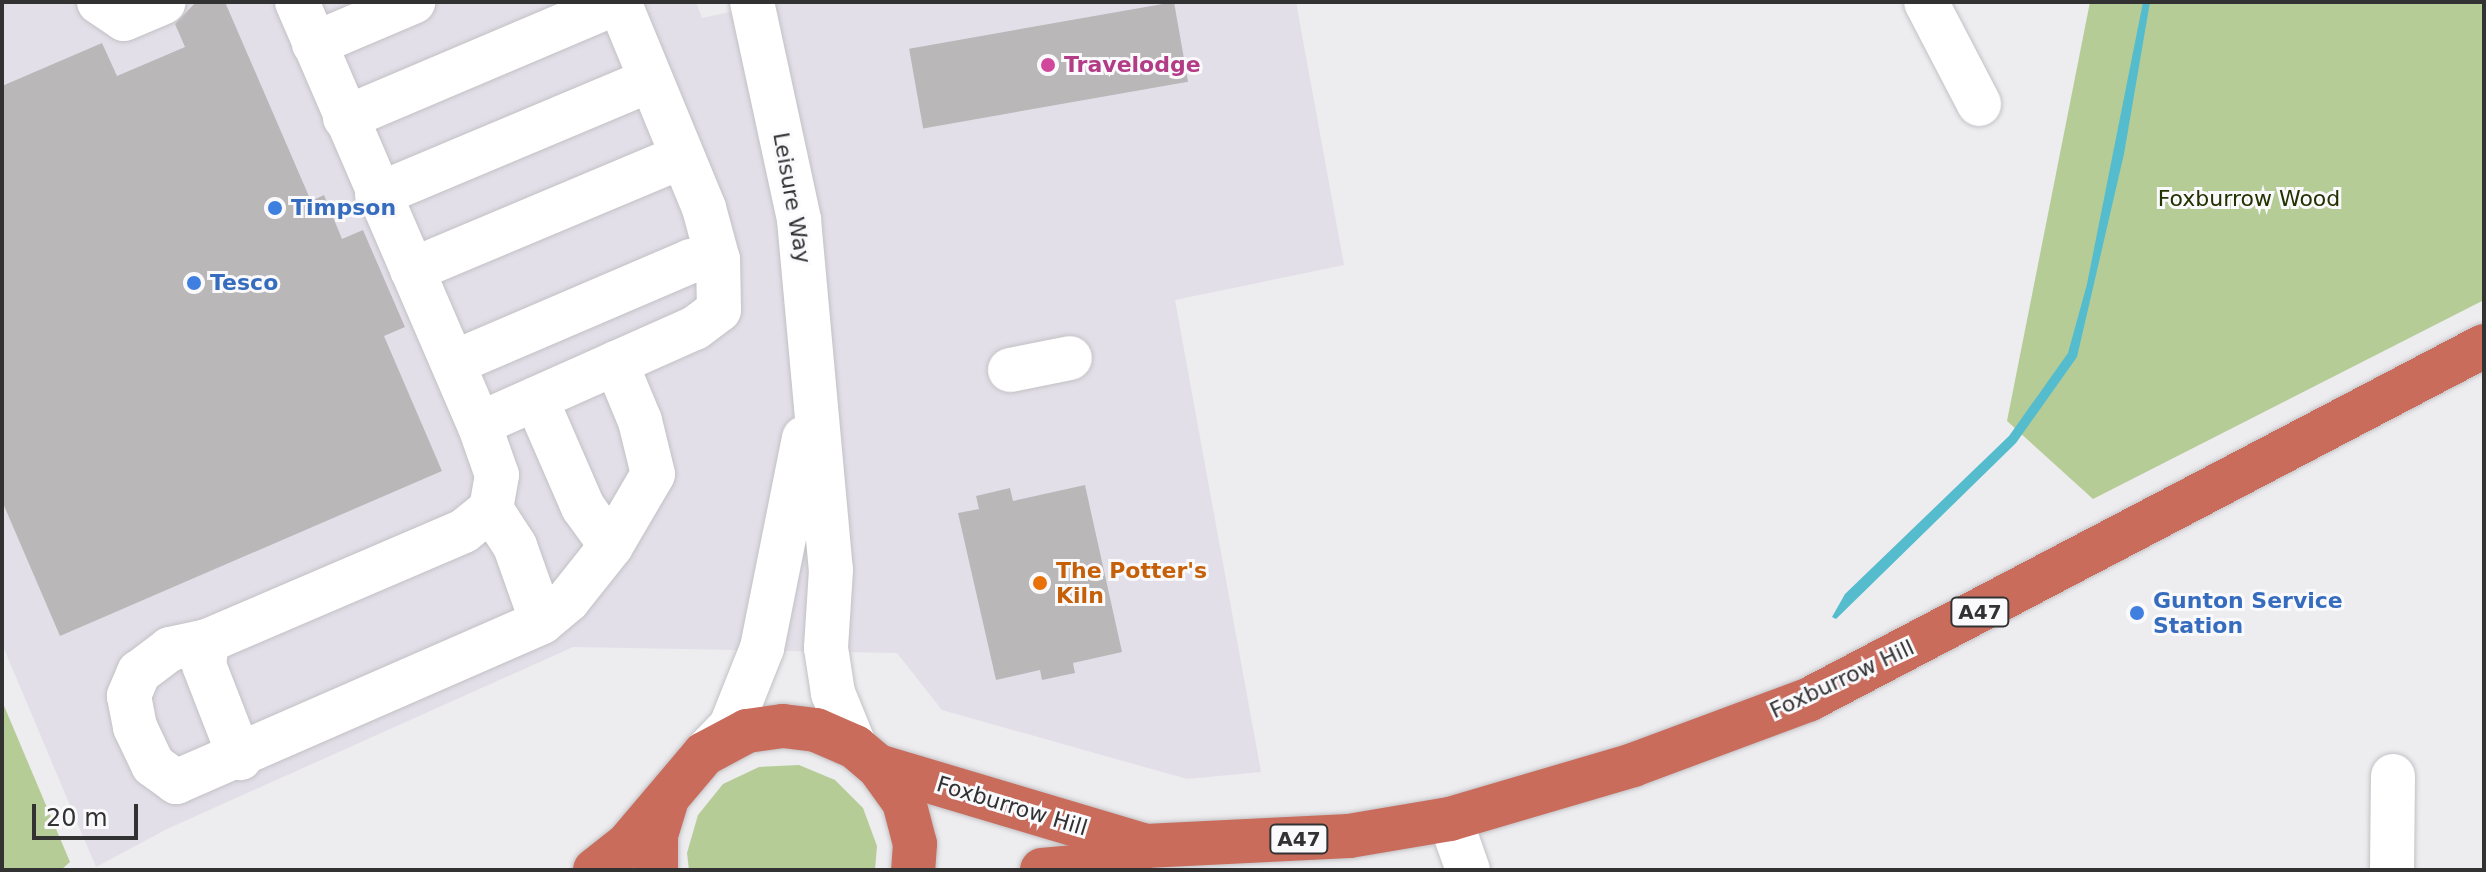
<!DOCTYPE html>
<html>
<head>
<meta charset="utf-8">
<style>
  body { margin:0 }
  #map { position:relative; width:2486px; height:872px; overflow:hidden; background:#edecef; font-family:"DejaVu Sans",sans-serif }
  div>[style] { position:absolute }
  .built>* { inset:0; background:#e3dfe9 }
  .green>* { inset:0; background:#b6cc97 }
  .water>* { inset:0; background:#55bcce }
  .building>* { inset:0; background:#bab7b9; transform-origin:0 0 }
  .roads { filter:drop-shadow(0 0 2px #c2c1c4) drop-shadow(0 0 2px #c2c1c4) }
  .minor>* { height:44px; margin:-22px; padding:0 22px; transform-origin:22px; border-radius:22px; background:#fff }
  .highway>* { height:44px; margin:-22px; padding:0 22px; transform-origin:22px; border-radius:22px; background:#c96c5c }
  .dots>* { width:22px; height:22px; translate:-50% -50%; box-sizing:border-box; border:4px solid #faf9fc; border-radius:50% }
  span { translate:-50% -50%; white-space:nowrap; text-align:center; line-height:1.15; -webkit-text-stroke:6px #faf9fc; paint-order:stroke }
  .shield-label span { padding:2px 6px; background:#faf9fc; border:2px solid; border-radius:6px; -webkit-text-stroke-width:0 }
  .shield-label { font-size:20px; color:#323233; font-weight:700 }
  .hotel-label { font-size:22px; color:#b23c85; font-weight:700 }
  .left { translate:0 -50%; text-align:left }
  .street-label { font-size:22px; color:#323233 }
  .park-label { font-size:22px; color:#223200 }
  .shop-label { font-size:22px; color:#366cbe; font-weight:700 }
  .food-label { font-size:22px; color:#c56008; font-weight:700 }
  .frame { position:absolute; inset:0; border:4px solid #323233; pointer-events:none }
  .scale { position:absolute; left:32px; top:804px; width:106px; height:36px; box-sizing:border-box; border:4px solid #323233; border-top:0; padding-left:10px; font-size:24px; line-height:28px; white-space:nowrap; color:#323233; -webkit-text-stroke:6px #faf9fc; paint-order:stroke }
</style>
</head>
<body>
<div id="map">
  <div class="built">
    <div style="clip-path:polygon(2px 2px,696px 2px,702px 18px,777px 2px,1296px 2px,1344px 265px,1175px 300px,1261px 772px,1187px 779px,942px 710px,897px 653px,573px 647px,167px 829px,96px 867px,2px 644px)"></div>
  </div>
  <div class="green">
    <div style="clip-path:polygon(2090px 2px,2484px 2px,2484px 300px,2093px 499px,2007px 421px)"></div>
    <div style="clip-path:polygon(2px 701px,70px 862px,61px 870px,2px 870px)"></div>
    <div style="clip-path:polygon(799px 765px,835px 780px,863px 808px,877px 846px,875px 870px,689px 870px,687px 853px,698px 815px,723px 784px,759px 767px)"></div>
  </div>
  <div class="water">
    <div style="clip-path:polygon(2143px 2px,2150px 2px,2124px 154px,2077px 357px,2016px 443px,1836px 619px,1832px 617px,1845px 594px,2009px 436px,2068px 353px,2087px 284px)"></div>
  </div>
  <div class="building">
    <div style="clip-path:polygon(196px 2px,225px 2px,311px 201px,324px 195px,342px 239px,363px 230px,405px 327px,384px 336px,442px 471px,60px 636px,2px 501px,2px 86px,102px 43px,117px 76px,185px 47px,175px 24px)"></div>
    <div style="left:1174px;top:2px;width:81px;height:269px;rotate:80deg"></div>
    <div style="clip-path:polygon(1085px 485px,1122px 652px,1073px 663px,1075px 673px,1042px 680px,1040px 670px,996px 680px,958px 513px,979px 509px,976px 496px,1010px 488px,1013px 501px)"></div>
  </div>
  <div class="roads">
    <div class="minor">
      <div style="left:99px;top:2px;width:30px;rotate:34deg"></div>
      <div style="left:124px;top:19px;width:43px;rotate:-23deg"></div>
      <div style="left:297px;top:2px;width:460px;rotate:66.7deg"></div>
      <div style="left:479px;top:424px;width:54px;rotate:70.6deg"></div>
      <div style="left:497px;top:475px;width:35px;rotate:100deg"></div>
      <div style="left:491px;top:509px;width:35px;rotate:141deg"></div>
      <div style="left:464px;top:531px;width:280px;rotate:156.8deg"></div>
      <div style="left:207px;top:641px;width:38px;rotate:168deg"></div>
      <div style="left:170px;top:649px;width:39px;rotate:143deg"></div>
      <div style="left:139px;top:672px;width:26px;rotate:113deg"></div>
      <div style="left:129px;top:696px;width:32px;rotate:79deg"></div>
      <div style="left:135px;top:727px;width:42px;rotate:64.7deg"></div>
      <div style="left:153px;top:765px;width:29px;rotate:36deg"></div>
      <div style="left:176px;top:782px;width:399px;rotate:-23.6deg"></div>
      <div style="left:542px;top:622px;width:81px;rotate:-109.6deg"></div>
      <div style="left:515px;top:546px;width:44px;rotate:-123deg"></div>
      <div style="left:752px;top:2px;width:223px;rotate:77.8deg"></div>
      <div style="left:799px;top:220px;width:351px;rotate:84.8deg"></div>
      <div style="left:831px;top:570px;width:78px;rotate:93.7deg"></div>
      <div style="left:826px;top:648px;width:46px;rotate:81.2deg"></div>
      <div style="left:833px;top:693px;width:58px;rotate:67.8deg"></div>
      <div style="left:1926px;top:2px;width:115px;rotate:62.5deg"></div>
      <div style="left:314px;top:44px;width:108px;rotate:-23deg"></div>
      <div style="left:345px;top:118px;width:297px;rotate:-23deg"></div>
      <div style="left:377px;top:195px;width:297px;rotate:-22.8deg"></div>
      <div style="left:412px;top:270px;width:292px;rotate:-22.8deg"></div>
      <div style="left:453px;top:363px;width:259px;rotate:-23.2deg"></div>
      <div style="left:691px;top:261px;width:27px;rotate:-2deg"></div>
      <div style="left:1010px;top:370px;width:61px;rotate:-11.3deg"></div>
      <div style="left:536px;top:399px;width:118px;rotate:66.5deg"></div>
      <div style="left:583px;top:507px;width:48px;rotate:54.3deg"></div>
      <div style="left:479px;top:424px;width:236px;rotate:-24deg"></div>
      <div style="left:695px;top:328px;width:30px;rotate:-37deg"></div>
      <div style="left:719px;top:310px;width:50px;rotate:-91.1deg"></div>
      <div style="left:718px;top:260px;width:54px;rotate:-105.1deg"></div>
      <div style="left:704px;top:208px;width:223px;rotate:-112.4deg"></div>
      <div style="left:542px;top:622px;width:34px;rotate:-40deg"></div>
      <div style="left:568px;top:600px;width:69px;rotate:-51.5deg"></div>
      <div style="left:611px;top:546px;width:83px;rotate:-59.7deg"></div>
      <div style="left:653px;top:474px;width:55px;rotate:-103.8deg"></div>
      <div style="left:640px;top:421px;width:63px;rotate:-112.5deg"></div>
      <div style="left:207px;top:641px;width:24px;rotate:97deg"></div>
      <div style="left:204px;top:665px;width:100px;rotate:68.8deg"></div>
      <div style="left:704px;top:754px;width:39px;rotate:-46deg"></div>
      <div style="left:731px;top:726px;width:84px;rotate:-68.3deg"></div>
      <div style="left:762px;top:648px;width:214px;rotate:-78.7deg"></div>
      <div style="left:1450px;top:819px;width:54px;rotate:70.6deg"></div>
      <div style="left:2392px;top:870px;width:94px;rotate:-89.4deg"></div>
    </div>
    <div class="highway">
      <div style="left:878px;top:766px;width:280px;rotate:16.6deg"></div>
      <div style="left:595px;top:870px;width:42px;rotate:-38.2deg"></div>
      <div style="left:628px;top:844px;width:118px;rotate:-49.8deg"></div>
      <div style="left:704px;top:754px;width:49px;rotate:-28.1deg"></div>
      <div style="left:747px;top:731px;width:36px;rotate:-8deg"></div>
      <div style="left:783px;top:726px;width:33px;rotate:7deg"></div>
      <div style="left:816px;top:730px;width:43px;rotate:23.6deg"></div>
      <div style="left:855px;top:747px;width:30px;rotate:40deg"></div>
      <div style="left:878px;top:766px;width:44px;rotate:54.2deg"></div>
      <div style="left:904px;top:802px;width:43px;rotate:75.3deg"></div>
      <div style="left:915px;top:844px;width:26px;rotate:94deg"></div>
      <div style="left:656px;top:870px;width:35px;rotate:-90deg"></div>
      <div style="left:656px;top:835px;width:34px;rotate:-73deg"></div>
      <div style="left:1042px;top:870px;width:42px;rotate:-5.4deg"></div>
      <div style="left:1084px;top:866px;width:65px;rotate:-17.9deg"></div>
      <div style="left:1146px;top:846px;width:203px;rotate:-2.8deg"></div>
      <div style="left:1349px;top:836px;width:102px;rotate:-9.6deg"></div>
      <div style="left:1450px;top:819px;width:191px;rotate:-16.4deg"></div>
      <div style="left:1633px;top:765px;width:187px;rotate:-20.4deg"></div>
      <div style="left:1808px;top:700px;width:763px;rotate:-27.64deg"></div>
    </div>
  </div>
  <div class="dots">
    <div style="left:1048px;top:65px;background:#d1479c"></div>
    <div style="left:275px;top:208px;background:#3f7fe0"></div>
    <div style="left:194px;top:283px;background:#3f7fe0"></div>
    <div style="left:1040px;top:583px;background:#e8710a"></div>
    <div style="left:2137px;top:613px;background:#3f7fe0"></div>
  </div>
  <div class="shield-label">
    <span style="left:1980px;top:612px">A47</span>
    <span style="left:1299px;top:839px">A47</span>
  </div>
  <div class="hotel-label">
    <span class="left" style="left:1064px;top:65px">Travelodge</span>
  </div>
  <div class="street-label">
    <span style="left:792px;top:198px;rotate:80deg">Leisure Way</span>
    <span style="left:1842px;top:679px;rotate:-25deg">Foxburrow Hill</span>
    <span style="left:1012px;top:806px;rotate:17deg">Foxburrow Hill</span>
  </div>
  <div class="park-label">
    <span style="left:2249px;top:199px">Foxburrow Wood</span>
  </div>
  <div class="shop-label">
    <span class="left" style="left:291px;top:208px">Timpson</span>
    <span class="left" style="left:210px;top:283px">Tesco</span>
    <span class="left" style="left:2153px;top:613px">Gunton Service<br>Station</span>
  </div>
  <div class="food-label">
    <span class="left" style="left:1056px;top:583px">The Potter's<br>Kiln</span>
  </div>
  <div class="frame"></div>
  <div class="scale">20 m</div>
</div>
</body>
</html>
